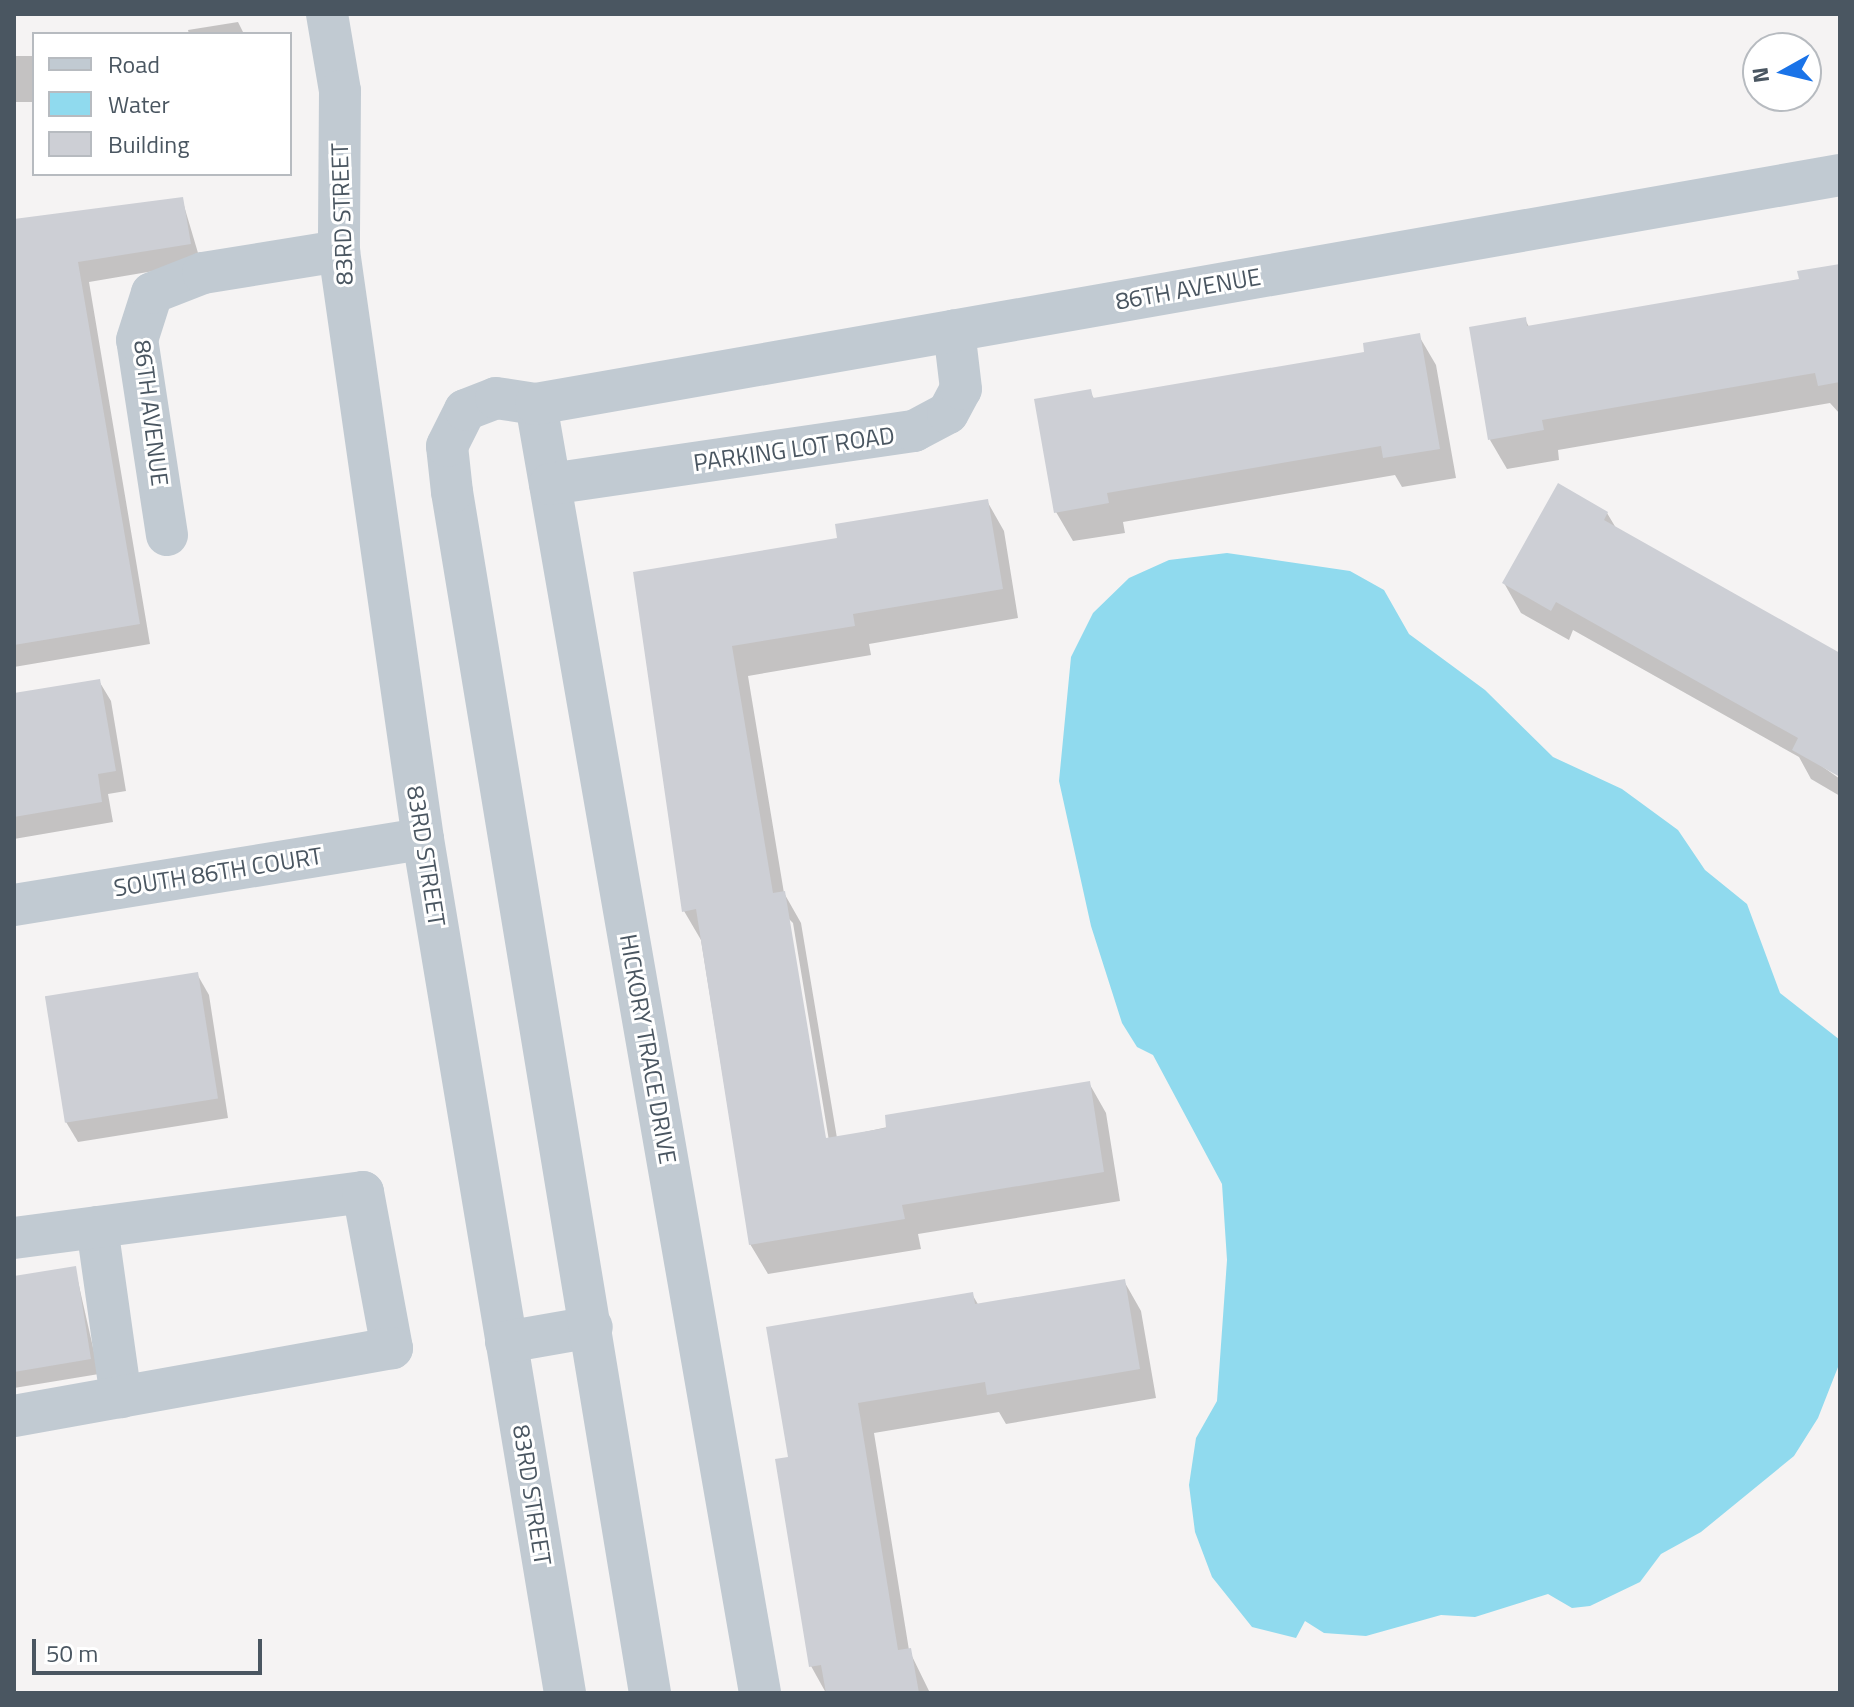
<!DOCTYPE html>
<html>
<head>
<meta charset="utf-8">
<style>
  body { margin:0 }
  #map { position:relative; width:1854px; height:1707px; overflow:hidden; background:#f5f3f3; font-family:"Titillium Web",sans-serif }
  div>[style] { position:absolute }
  .water>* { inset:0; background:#90daee }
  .shadow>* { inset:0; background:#0003; transform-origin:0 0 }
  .building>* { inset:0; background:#cdcfd5; transform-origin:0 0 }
  .minor>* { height:42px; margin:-21px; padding:0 21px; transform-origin:21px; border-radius:21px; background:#c1cad2 }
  span { translate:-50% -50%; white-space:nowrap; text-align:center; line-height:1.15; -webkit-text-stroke:6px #fff; paint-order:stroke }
  .street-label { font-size:24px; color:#4a5661 }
  .frame { position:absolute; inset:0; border:16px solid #4a5661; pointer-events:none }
  .legend { position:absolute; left:32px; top:32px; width:260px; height:144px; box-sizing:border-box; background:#fff; border:2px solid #b7bbc0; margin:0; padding:10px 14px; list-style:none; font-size:24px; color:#4a5661 }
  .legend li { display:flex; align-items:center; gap:16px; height:40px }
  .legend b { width:40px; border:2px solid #b7bbc0 }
  .north { position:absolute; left:1742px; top:32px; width:80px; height:80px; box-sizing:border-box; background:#fff; border:2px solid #b7bbc0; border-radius:50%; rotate:262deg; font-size:22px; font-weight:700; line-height:32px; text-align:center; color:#4a5661 }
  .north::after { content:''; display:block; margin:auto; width:28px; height:36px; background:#1a73e8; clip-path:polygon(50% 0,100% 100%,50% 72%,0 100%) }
  .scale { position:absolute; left:32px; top:1639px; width:230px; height:36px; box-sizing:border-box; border:4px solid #4a5661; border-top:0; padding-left:10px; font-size:24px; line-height:28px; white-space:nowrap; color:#4a5661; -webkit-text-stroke:6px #fff; paint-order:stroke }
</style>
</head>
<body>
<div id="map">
  <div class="water">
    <div style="clip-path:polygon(1227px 553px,1350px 571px,1384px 590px,1409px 634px,1485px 690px,1553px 757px,1622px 789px,1678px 830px,1705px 870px,1747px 904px,1780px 993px,1840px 1040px,1840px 1362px,1818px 1418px,1794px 1456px,1701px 1532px,1661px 1554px,1640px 1582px,1590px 1606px,1572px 1608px,1548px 1594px,1475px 1617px,1441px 1615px,1366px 1636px,1324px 1633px,1305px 1621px,1296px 1638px,1252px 1627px,1212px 1577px,1195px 1532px,1189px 1485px,1196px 1438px,1217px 1401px,1227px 1260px,1222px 1184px,1153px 1055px,1137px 1047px,1122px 1023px,1091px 926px,1059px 781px,1071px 657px,1093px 613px,1129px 578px,1169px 560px)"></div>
  </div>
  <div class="shadow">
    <div style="clip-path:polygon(238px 22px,244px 34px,189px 34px,188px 30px)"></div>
    <div style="left:34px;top:56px;width:46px;height:20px;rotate:90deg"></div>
    <div style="clip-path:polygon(182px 199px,201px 263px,89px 282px,150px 644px,14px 667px,14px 223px)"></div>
    <div style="clip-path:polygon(1840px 266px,1840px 414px,1830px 403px,1558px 450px,1559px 460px,1507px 469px,1490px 440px,1525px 319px,1529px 327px,1801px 281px)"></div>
    <div style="clip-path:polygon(1419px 336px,1436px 365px,1456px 478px,1402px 487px,1395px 475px,1123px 522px,1125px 533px,1073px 541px,1056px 512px,1090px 392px,1095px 400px,1366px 353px)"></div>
    <div style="clip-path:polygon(evenodd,987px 501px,1004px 531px,1018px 618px,869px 644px,871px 655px,748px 676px,784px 893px,801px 923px,837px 1138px,1089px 1083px,1106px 1113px,1120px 1201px,918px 1234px,921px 1249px,768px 1274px,750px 1244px,701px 940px,684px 911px,635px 573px,839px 539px,987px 501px,788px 918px,793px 923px,830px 1147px,826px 1148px,788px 918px)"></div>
    <div style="clip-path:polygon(1607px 513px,1616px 528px,1840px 655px,1840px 775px,1809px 757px,1840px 779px,1840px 796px,1811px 779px,1799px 757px,1573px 630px,1569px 640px,1521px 613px,1504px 583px)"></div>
    <div style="clip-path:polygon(99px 681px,111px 701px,126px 791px,108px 794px,113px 822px,14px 839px,14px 695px)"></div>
    <div style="clip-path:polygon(197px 974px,209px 995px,228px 1118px,78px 1142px,66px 1122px)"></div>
    <div style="clip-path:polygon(75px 1268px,99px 1374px,14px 1388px,14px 1278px)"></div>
    <div style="clip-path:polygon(1124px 1281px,1141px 1311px,1156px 1398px,1006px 1424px,999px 1412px,874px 1433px,909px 1650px,930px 1693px,826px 1693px,811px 1666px,790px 1458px,972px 1294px,979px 1306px)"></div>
  </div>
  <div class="building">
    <div style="clip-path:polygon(183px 197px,191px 244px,78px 262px,140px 624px,14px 645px,14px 219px)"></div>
    <div style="clip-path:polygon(1840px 264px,1840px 382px,1818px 386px,1815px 373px,1542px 420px,1544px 430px,1488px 440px,1469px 327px,1526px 317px,1527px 326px,1799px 279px,1797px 271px)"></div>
    <div style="clip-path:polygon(1420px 333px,1440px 449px,1383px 458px,1381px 446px,1107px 493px,1109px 503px,1054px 513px,1034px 399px,1091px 389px,1093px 398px,1364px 352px,1363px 343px)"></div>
    <div style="clip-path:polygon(1558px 483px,1608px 512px,1604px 520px,1840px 653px,1840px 777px,1792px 750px,1798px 738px,1556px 602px,1551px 611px,1502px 583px)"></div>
    <div style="clip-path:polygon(988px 499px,1003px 589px,853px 614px,855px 626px,732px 646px,773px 893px,785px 891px,826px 1138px,886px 1128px,885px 1115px,1090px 1081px,1104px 1172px,902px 1205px,905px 1219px,749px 1245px,696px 909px,682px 912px,633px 572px,837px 538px,835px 524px)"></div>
    <div style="clip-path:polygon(100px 679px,116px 771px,98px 774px,102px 802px,14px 817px,14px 693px)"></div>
    <div style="left:198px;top:972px;width:128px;height:155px;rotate:81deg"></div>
    <div style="clip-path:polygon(76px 1266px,91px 1359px,14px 1372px,14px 1276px)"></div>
    <div style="clip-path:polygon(1125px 1279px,1140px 1369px,987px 1395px,985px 1382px,858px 1403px,898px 1650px,911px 1648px,919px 1693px,826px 1693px,821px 1665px,809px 1667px,775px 1459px,788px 1457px,766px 1327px,973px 1292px,975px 1304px)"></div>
  </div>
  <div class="minor">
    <div style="left:327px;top:14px;width:78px;rotate:80.4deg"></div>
    <div style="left:340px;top:91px;width:160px;rotate:90.4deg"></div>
    <div style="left:339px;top:251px;width:594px;rotate:81.87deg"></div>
    <div style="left:423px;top:839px;width:866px;rotate:80.56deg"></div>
    <div style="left:536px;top:404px;width:1308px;rotate:80.14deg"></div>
    <div style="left:550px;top:484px;width:368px;rotate:-8.3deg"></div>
    <div style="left:914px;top:431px;width:38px;rotate:-28deg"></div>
    <div style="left:948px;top:413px;width:27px;rotate:-62deg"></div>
    <div style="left:961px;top:389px;width:59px;rotate:-96.8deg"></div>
    <div style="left:167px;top:535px;width:197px;rotate:-98.7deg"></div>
    <div style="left:137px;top:340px;width:49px;rotate:-72.3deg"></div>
    <div style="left:152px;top:293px;width:55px;rotate:-21.4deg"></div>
    <div style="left:203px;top:273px;width:138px;rotate:-9.2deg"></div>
    <div style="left:14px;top:905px;width:414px;rotate:-9.2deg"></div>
    <div style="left:97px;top:1227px;width:172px;rotate:82deg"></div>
    <div style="left:14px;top:1238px;width:352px;rotate:-7.5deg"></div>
    <div style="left:363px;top:1192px;width:159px;rotate:79.5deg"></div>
    <div style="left:392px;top:1348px;width:384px;rotate:169.8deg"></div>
    <div style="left:506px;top:1342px;width:87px;rotate:-9.9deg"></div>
    <div style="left:650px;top:1693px;width:1217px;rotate:-99.36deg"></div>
    <div style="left:452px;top:492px;width:46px;rotate:-96.2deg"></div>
    <div style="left:447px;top:446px;width:40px;rotate:-63.4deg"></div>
    <div style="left:465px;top:410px;width:33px;rotate:-21deg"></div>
    <div style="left:496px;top:398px;width:40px;rotate:8.5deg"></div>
    <div style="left:536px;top:404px;width:1324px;rotate:-9.96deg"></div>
  </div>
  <div class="street-label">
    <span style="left:342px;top:214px;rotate:-92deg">83RD STREET</span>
    <span style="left:1188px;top:289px;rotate:-10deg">86TH AVENUE</span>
    <span style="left:151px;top:413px;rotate:83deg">86TH AVENUE</span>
    <span style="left:794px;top:449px;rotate:-8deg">PARKING LOT ROAD</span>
    <span style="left:426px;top:856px;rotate:81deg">83RD STREET</span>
    <span style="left:218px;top:872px;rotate:-9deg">SOUTH 86TH COURT</span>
    <span style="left:648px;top:1049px;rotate:80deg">HICKORY TRACE DRIVE</span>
    <span style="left:532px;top:1495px;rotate:81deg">83RD STREET</span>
  </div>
  <div class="frame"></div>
  <ul class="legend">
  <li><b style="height:10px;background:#c1cad2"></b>Road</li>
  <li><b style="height:22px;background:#90daee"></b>Water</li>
  <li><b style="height:22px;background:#cdcfd5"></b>Building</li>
  </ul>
  <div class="north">N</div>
  <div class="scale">50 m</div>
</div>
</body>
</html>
